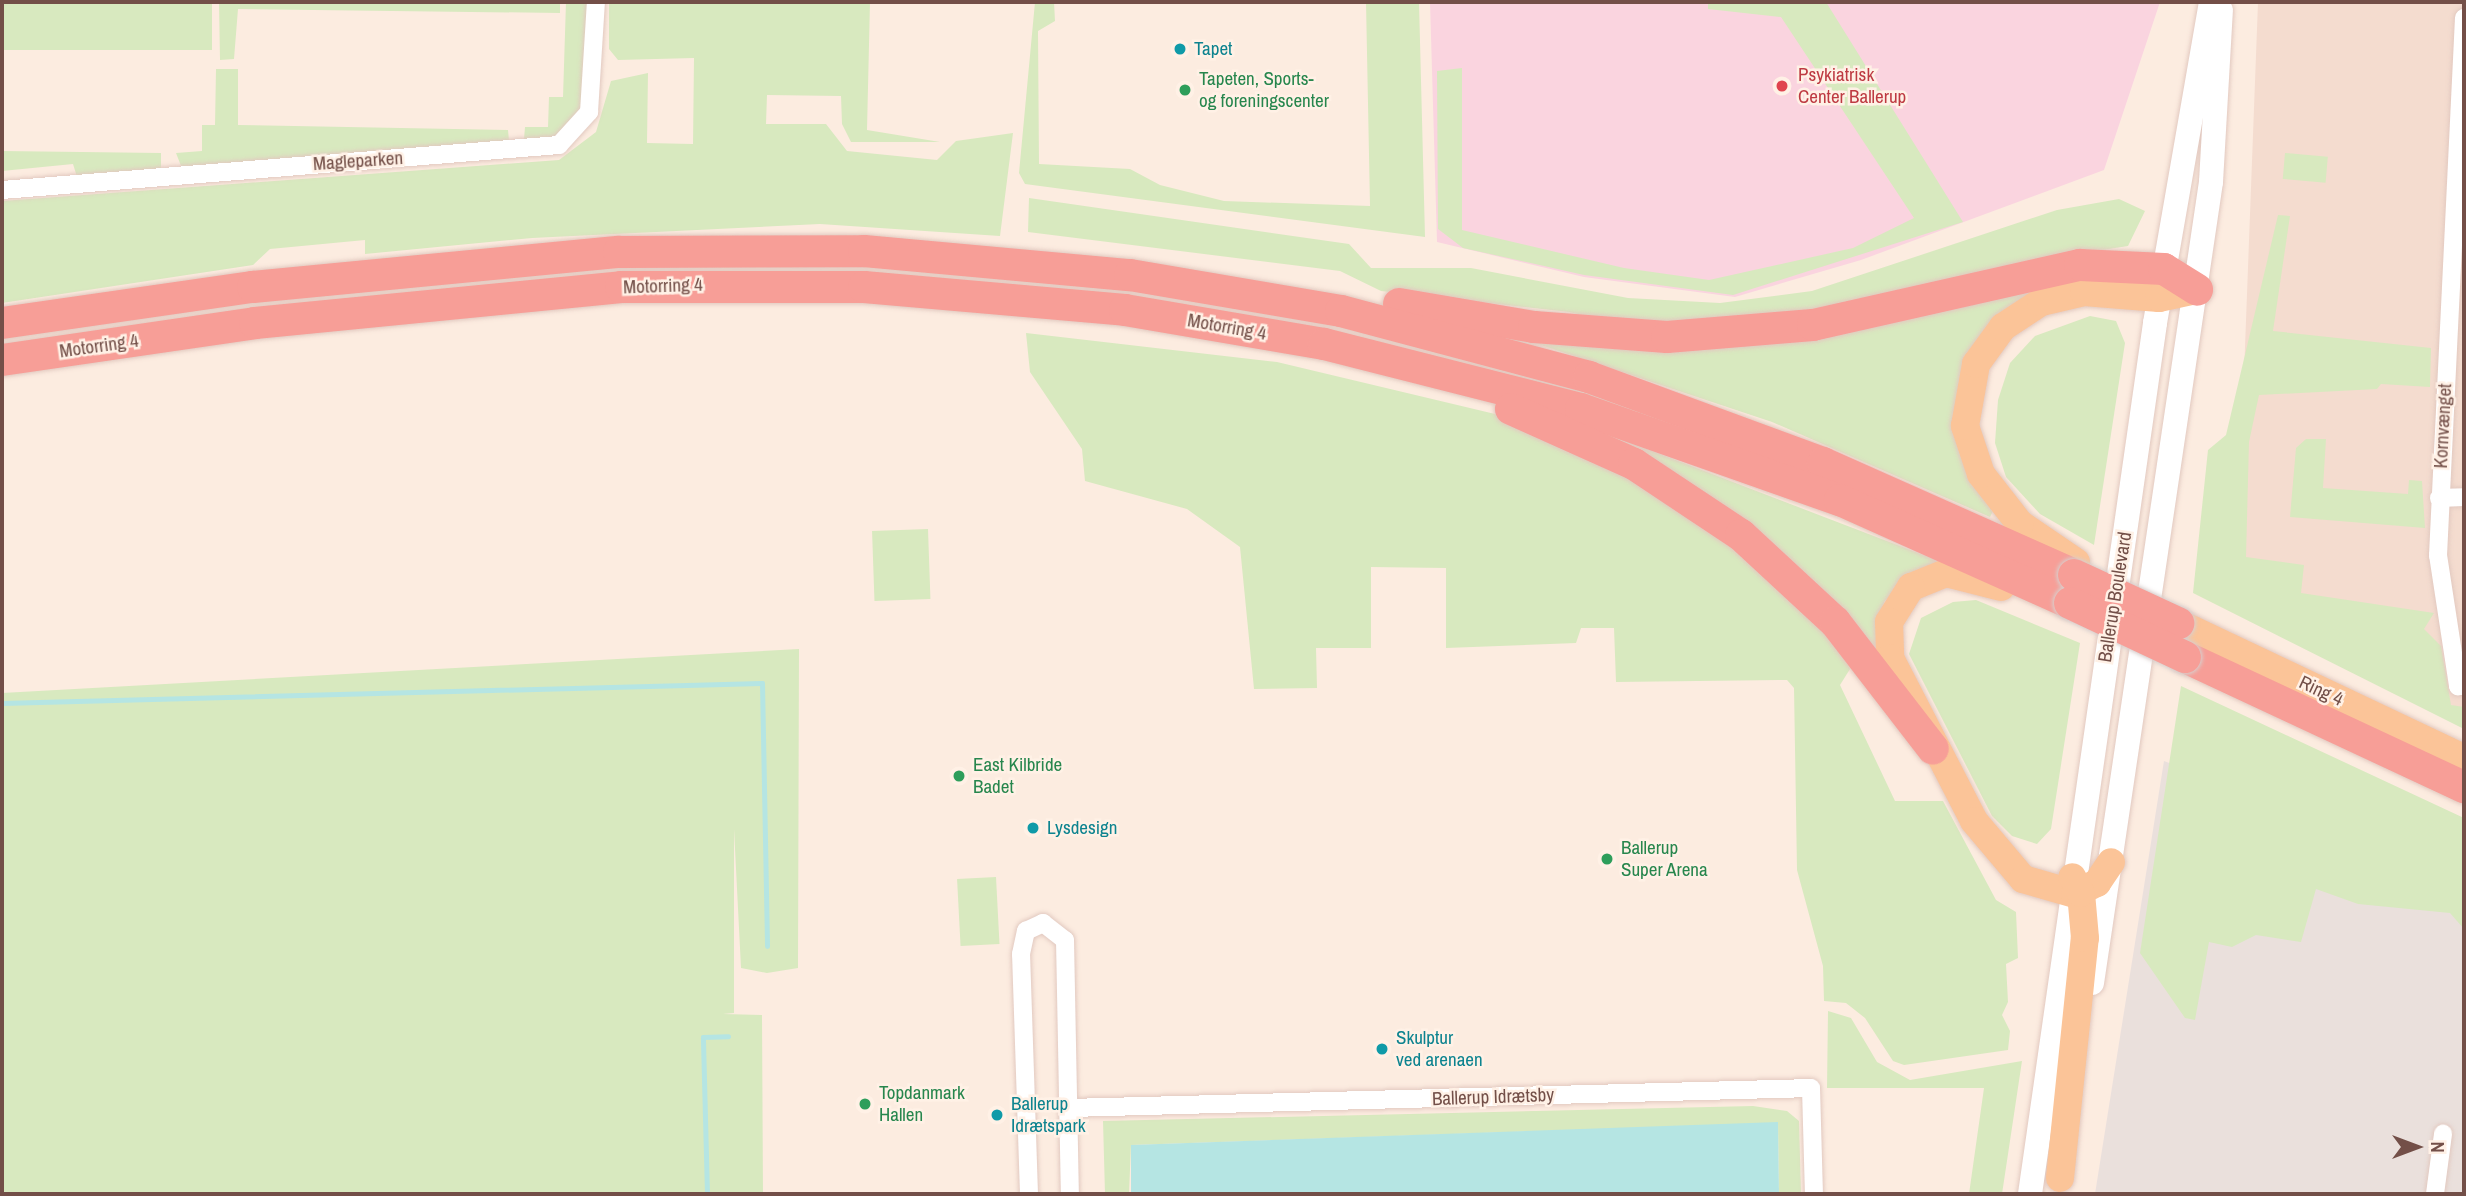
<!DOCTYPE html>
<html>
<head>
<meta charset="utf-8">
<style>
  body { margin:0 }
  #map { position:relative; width:2466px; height:1196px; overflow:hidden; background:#fcece0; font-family:"Archivo Narrow",sans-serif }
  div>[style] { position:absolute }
  .residential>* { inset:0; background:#f4dccf }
  .industrial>* { inset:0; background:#eae0dc }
  .medical>* { inset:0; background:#fad4df }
  .green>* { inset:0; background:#d8e9bf; transform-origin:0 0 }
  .water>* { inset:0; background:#b5e5e3 }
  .stream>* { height:5px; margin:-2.5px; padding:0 2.5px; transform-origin:2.5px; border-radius:2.5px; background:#b5e5e3 }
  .roads { filter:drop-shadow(0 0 2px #e2c9c0) drop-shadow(0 0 2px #e2c9c0) }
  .street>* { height:18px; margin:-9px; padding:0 9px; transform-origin:9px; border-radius:9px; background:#fff }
  .secondary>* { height:24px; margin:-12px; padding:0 12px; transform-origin:12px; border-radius:12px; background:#fff }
  .primary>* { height:28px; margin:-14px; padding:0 14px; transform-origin:14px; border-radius:14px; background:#fbc498 }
  .highway>* { height:32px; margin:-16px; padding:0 16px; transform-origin:16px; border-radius:16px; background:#f79e97 }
  .bridges { filter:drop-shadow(0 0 2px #d8cecc) drop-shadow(0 0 2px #d8cecc) }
  .highway-bridge>* { height:32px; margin:-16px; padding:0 16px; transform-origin:16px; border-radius:16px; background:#f79e97 }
  .dots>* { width:19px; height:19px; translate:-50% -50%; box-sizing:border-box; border:4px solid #fff1e6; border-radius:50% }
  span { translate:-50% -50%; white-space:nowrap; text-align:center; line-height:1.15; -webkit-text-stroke:5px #fff1e6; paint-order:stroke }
  .culture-label { font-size:19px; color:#0d838f }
  .left { translate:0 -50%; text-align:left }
  .health-label { font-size:19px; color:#be3a42 }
  .leisure-label { font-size:19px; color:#27864d }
  .street-label { font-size:19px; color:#734f48 }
  .frame { position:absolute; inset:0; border:4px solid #734f48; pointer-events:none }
  .north { position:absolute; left:2382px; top:1112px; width:70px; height:70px; -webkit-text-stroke:5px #fff1e6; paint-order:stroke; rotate:90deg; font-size:19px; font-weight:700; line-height:28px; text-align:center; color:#734f48 }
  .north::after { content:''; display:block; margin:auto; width:24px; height:32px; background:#734f48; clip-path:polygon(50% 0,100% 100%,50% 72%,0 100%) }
</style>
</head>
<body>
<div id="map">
  <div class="residential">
    <div style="clip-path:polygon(2258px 2px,2464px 2px,2464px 712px,2236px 586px)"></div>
  </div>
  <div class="industrial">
    <div style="clip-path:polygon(2164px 761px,2464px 876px,2464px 1194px,2095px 1194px)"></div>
  </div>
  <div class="medical">
    <div style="clip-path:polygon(1430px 2px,2160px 2px,2104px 170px,1861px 260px,1735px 297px,1584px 277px,1437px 242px)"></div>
  </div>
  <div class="green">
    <div style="left:2px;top:2px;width:210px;height:48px"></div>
    <div style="clip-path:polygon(219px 2px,560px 2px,560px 13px,238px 9px,234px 59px,220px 60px)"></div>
    <div style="clip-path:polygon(566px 2px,593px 2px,586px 110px,551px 143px,524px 139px,525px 127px,548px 127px,549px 97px,563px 97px)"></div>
    <div style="clip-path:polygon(609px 2px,870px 2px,867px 130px,940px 142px,851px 142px,842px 124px,841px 96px,767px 95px,766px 124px,826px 124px,847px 151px,937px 160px,956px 141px,1013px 133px,1000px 236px,820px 224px,532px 238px,365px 254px,365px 240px,270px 249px,253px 265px,2px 303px,2px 201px,559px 160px,596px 132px,611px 81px,648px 73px,647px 143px,693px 144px,694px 58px,618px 60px,609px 49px)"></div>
    <div style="clip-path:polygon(1035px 2px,1054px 2px,1055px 21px,1038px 31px,1039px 164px,1130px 169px,1160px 185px,1224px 201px,1370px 206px,1366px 2px,1419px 2px,1425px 237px,1025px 184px,1019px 173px)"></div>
    <div style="clip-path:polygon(1708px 2px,1826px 2px,1963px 222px,1733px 295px,1584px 275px,1463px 248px,1438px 229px,1437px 71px,1462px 68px,1462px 230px,1624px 268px,1709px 280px,1853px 248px,1914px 218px,1781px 17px,1708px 9px)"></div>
    <div style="clip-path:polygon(216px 69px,238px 69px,238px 125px,508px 130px,509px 141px,183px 171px,176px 153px,202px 151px,202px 125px,215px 125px)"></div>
    <div style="clip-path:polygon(2px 151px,161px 153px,161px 174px,78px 180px,73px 164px,2px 171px)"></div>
    <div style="left:2285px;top:153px;width:43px;height:26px;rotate:5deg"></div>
    <div style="clip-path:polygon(1029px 198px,1349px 244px,1371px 268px,1471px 268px,1628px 298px,1720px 303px,1812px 291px,2057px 210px,2119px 199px,2145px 211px,2128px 246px,2044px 259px,1839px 311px,1643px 330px,1569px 312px,1381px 291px,1340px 271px,1028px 232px)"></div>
    <div style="clip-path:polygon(2278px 215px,2290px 216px,2273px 331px,2431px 348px,2430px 387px,2381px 384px,2377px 389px,2259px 395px,2249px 442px,2246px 557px,2304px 565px,2301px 593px,2434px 613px,2424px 629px,2441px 646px,2451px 705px,2464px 707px,2464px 729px,2193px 593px,2208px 450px,2226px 435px)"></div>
    <div style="clip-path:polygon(2071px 282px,1961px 379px,1995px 507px,1990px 517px,1772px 422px,1535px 343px,1627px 345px)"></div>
    <div style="clip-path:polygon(2090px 316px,2116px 321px,2125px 343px,2094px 545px,2040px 514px,2006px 477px,1995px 443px,1998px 400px,2010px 363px,2035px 336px)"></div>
    <div style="clip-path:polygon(1026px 333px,1277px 362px,1516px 419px,1678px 505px,1734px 542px,1855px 661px,1840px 685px,1895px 801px,1943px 801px,1996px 900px,2016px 912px,2018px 958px,2006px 964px,2008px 1002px,2002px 1015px,2010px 1031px,2008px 1050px,1904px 1065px,1893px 1061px,1865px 1018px,1846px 1003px,1824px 1001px,1823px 966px,1797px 870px,1794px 688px,1787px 680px,1616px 682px,1614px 628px,1581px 628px,1576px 643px,1446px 648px,1446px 568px,1371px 567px,1371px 648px,1316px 648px,1317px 688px,1254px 689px,1240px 547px,1187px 509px,1085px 481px,1082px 449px,1030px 372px)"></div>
    <div style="clip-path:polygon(1613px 436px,1939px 561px,1904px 580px,1884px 602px,1881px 666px,1611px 445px)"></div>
    <div style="clip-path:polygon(2306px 439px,2326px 439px,2323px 488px,2408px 494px,2409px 480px,2422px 481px,2425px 528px,2290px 517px,2296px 448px)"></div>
    <div style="left:928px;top:529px;width:70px;height:56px;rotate:88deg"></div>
    <div style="clip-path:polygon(1976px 600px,2080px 643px,2051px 829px,2037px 844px,2012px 836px,1992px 816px,1909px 654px,1921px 618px,1953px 602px)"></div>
    <div style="clip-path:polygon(799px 649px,798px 968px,767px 973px,741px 968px,734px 829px,734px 1013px,723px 1014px,762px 1015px,763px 1194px,2px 1194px,2px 693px)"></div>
    <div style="clip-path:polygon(2181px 686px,2464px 818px,2464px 929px,2450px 913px,2358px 904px,2316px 889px,2301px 942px,2256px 935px,2232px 947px,2209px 942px,2195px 1020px,2185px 1018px,2140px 953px)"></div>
    <div style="left:996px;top:877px;width:67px;height:39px;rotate:87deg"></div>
    <div style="clip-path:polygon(1828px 1011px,1851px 1018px,1877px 1062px,1910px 1080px,2022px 1061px,2002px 1194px,1969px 1194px,1984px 1088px,1827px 1088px)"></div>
    <div style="clip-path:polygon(1753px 1106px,1787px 1111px,1799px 1121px,1801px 1194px,1779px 1194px,1778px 1123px,1131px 1145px,1129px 1194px,1105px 1194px,1103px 1121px)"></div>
  </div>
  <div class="water">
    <div style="clip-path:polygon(1778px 1122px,1779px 1194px,1131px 1194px,1131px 1145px)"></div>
  </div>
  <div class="stream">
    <div style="left:2px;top:703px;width:760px;rotate:-1.51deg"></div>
    <div style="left:762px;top:683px;width:263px;rotate:88.9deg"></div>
    <div style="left:707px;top:1194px;width:157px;rotate:-91.5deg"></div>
    <div style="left:703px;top:1037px;width:25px;rotate:-2deg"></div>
  </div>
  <div class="roads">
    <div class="street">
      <div style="left:2464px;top:18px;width:538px;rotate:92.77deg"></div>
      <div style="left:2438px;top:555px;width:133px;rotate:81.3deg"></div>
      <div style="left:2458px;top:686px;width:6px"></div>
      <div style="left:2px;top:190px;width:559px;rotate:-4.62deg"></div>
      <div style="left:559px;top:145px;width:45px;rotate:-47.7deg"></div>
      <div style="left:589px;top:112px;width:110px;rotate:-86.4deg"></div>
      <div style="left:2439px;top:498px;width:25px;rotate:-2deg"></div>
      <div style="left:1069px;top:1108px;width:742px;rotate:-1.54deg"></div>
      <div style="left:1811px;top:1088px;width:106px;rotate:88.4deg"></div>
      <div style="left:1029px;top:1194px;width:240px;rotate:-91.9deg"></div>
      <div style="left:1021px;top:954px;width:24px;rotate:-78deg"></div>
      <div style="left:1026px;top:931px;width:19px;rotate:-25deg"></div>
      <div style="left:1043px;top:923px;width:28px;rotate:38deg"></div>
      <div style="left:1065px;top:940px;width:254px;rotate:88.9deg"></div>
      <div style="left:2435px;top:1194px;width:61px;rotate:-82.4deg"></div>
    </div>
    <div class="secondary">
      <div style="left:2092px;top:983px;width:810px;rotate:-81.55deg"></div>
      <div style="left:2211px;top:182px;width:172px;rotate:-86.7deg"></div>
      <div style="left:2030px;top:1194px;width:880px;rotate:-81.83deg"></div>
      <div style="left:2155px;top:323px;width:326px;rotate:-80.1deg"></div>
    </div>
    <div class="primary">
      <div style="left:2076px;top:562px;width:68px;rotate:-145.8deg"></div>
      <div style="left:2020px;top:524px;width:63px;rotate:-128deg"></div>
      <div style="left:1981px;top:474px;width:51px;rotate:-108.4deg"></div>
      <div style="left:1965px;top:426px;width:63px;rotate:-79.9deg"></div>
      <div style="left:1976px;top:364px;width:46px;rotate:-53.9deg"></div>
      <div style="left:2003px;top:327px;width:45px;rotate:-33.3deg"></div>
      <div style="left:2041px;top:302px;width:44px;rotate:-13.1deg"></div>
      <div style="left:2084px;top:292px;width:75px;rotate:4.6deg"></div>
      <div style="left:2159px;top:298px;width:39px;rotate:-12deg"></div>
      <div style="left:2001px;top:587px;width:57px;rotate:-165.7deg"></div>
      <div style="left:1946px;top:573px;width:38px;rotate:158deg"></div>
      <div style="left:1911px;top:587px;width:41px;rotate:122.2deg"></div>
      <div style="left:1889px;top:622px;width:36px;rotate:88deg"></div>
      <div style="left:1890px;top:658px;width:183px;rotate:62.7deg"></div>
      <div style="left:1974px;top:821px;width:76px;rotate:49.8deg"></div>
      <div style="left:2023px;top:879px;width:54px;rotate:16.1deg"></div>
      <div style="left:2075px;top:894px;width:25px;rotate:-27deg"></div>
      <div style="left:2097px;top:883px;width:25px;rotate:-56deg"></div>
      <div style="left:2178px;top:623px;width:316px;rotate:25.3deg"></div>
      <div style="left:2060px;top:1178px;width:241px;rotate:-84.1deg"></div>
      <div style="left:2085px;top:938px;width:45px;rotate:-95.1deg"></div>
      <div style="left:2081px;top:893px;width:18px;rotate:-119deg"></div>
    </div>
    <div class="highway">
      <div style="left:1399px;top:304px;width:137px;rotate:9.7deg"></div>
      <div style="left:1534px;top:327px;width:133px;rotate:4.3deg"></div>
      <div style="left:1667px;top:337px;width:146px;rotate:-4.7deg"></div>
      <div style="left:1813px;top:325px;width:274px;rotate:-12.7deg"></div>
      <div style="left:2080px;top:265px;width:84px;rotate:2.7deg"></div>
      <div style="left:2164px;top:269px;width:39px;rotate:32deg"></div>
      <div style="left:2px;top:323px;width:254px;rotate:-8.2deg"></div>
      <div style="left:253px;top:287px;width:368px;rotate:-5.5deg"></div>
      <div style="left:619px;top:252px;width:245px;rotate:-0.2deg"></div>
      <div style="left:864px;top:251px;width:267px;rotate:5.2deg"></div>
      <div style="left:1130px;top:275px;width:214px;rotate:9.7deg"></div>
      <div style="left:1341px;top:311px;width:257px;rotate:14.9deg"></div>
      <div style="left:1589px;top:377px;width:249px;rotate:20.2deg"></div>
      <div style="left:1823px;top:463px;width:275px;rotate:24deg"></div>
      <div style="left:2px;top:360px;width:256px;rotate:-8.3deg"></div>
      <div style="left:255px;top:323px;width:368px;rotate:-5.6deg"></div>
      <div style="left:621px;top:287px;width:243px"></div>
      <div style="left:864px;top:287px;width:262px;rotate:5deg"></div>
      <div style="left:1125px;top:310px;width:202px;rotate:9.7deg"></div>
      <div style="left:1324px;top:344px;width:265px;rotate:14.2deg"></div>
      <div style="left:1581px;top:409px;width:275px;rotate:19.4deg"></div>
      <div style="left:1840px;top:500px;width:252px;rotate:24.1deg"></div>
      <div style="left:1511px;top:409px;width:135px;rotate:24.1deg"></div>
      <div style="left:1634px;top:464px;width:128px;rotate:33.6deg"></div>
      <div style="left:1741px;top:535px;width:128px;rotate:42.8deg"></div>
      <div style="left:1835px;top:622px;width:160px;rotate:52.3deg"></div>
      <div style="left:2185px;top:657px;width:308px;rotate:25deg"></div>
    </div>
  </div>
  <div class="bridges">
    <div class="highway-bridge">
      <div style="left:2074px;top:575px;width:115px;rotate:24.8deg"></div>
      <div style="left:2070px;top:603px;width:127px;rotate:25.2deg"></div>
    </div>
  </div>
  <div class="dots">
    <div style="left:1180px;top:49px;background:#0f9aa8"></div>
    <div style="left:1782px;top:86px;background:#e0444e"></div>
    <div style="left:1185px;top:90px;background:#2e9e5b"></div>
    <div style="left:959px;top:776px;background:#2e9e5b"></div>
    <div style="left:1033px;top:828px;background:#0f9aa8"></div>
    <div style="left:1607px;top:859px;background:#2e9e5b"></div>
    <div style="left:1382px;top:1049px;background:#0f9aa8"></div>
    <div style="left:865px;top:1104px;background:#2e9e5b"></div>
    <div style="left:997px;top:1115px;background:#0f9aa8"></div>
  </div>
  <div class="culture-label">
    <span class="left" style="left:1194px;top:49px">Tapet</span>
    <span class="left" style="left:1047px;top:828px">Lysdesign</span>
    <span class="left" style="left:1396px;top:1049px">Skulptur<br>ved arenaen</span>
    <span class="left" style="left:1011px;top:1115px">Ballerup<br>Idrætspark</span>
  </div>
  <div class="health-label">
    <span class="left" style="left:1798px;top:86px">Psykiatrisk<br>Center Ballerup</span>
  </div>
  <div class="leisure-label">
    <span class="left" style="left:1199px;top:90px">Tapeten, Sports-<br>og foreningscenter</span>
    <span class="left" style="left:973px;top:776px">East Kilbride<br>Badet</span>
    <span class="left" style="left:1621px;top:859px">Ballerup<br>Super Arena</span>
    <span class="left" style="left:879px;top:1104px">Topdanmark<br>Hallen</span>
  </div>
  <div class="street-label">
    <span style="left:358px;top:161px;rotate:-4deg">Magleparken</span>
    <span style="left:663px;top:286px;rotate:-2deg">Motorring 4</span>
    <span style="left:1227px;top:327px;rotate:10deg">Motorring 4</span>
    <span style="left:99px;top:346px;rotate:-8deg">Motorring 4</span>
    <span style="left:2443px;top:426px;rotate:-87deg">Kornvænget</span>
    <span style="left:2115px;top:597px;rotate:-81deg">Ballerup Boulevard</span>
    <span style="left:2321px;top:691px;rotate:25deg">Ring 4</span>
    <span style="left:1493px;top:1097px;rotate:-2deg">Ballerup Idrætsby</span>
  </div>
  <div class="frame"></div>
  <div class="north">N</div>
</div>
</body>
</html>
